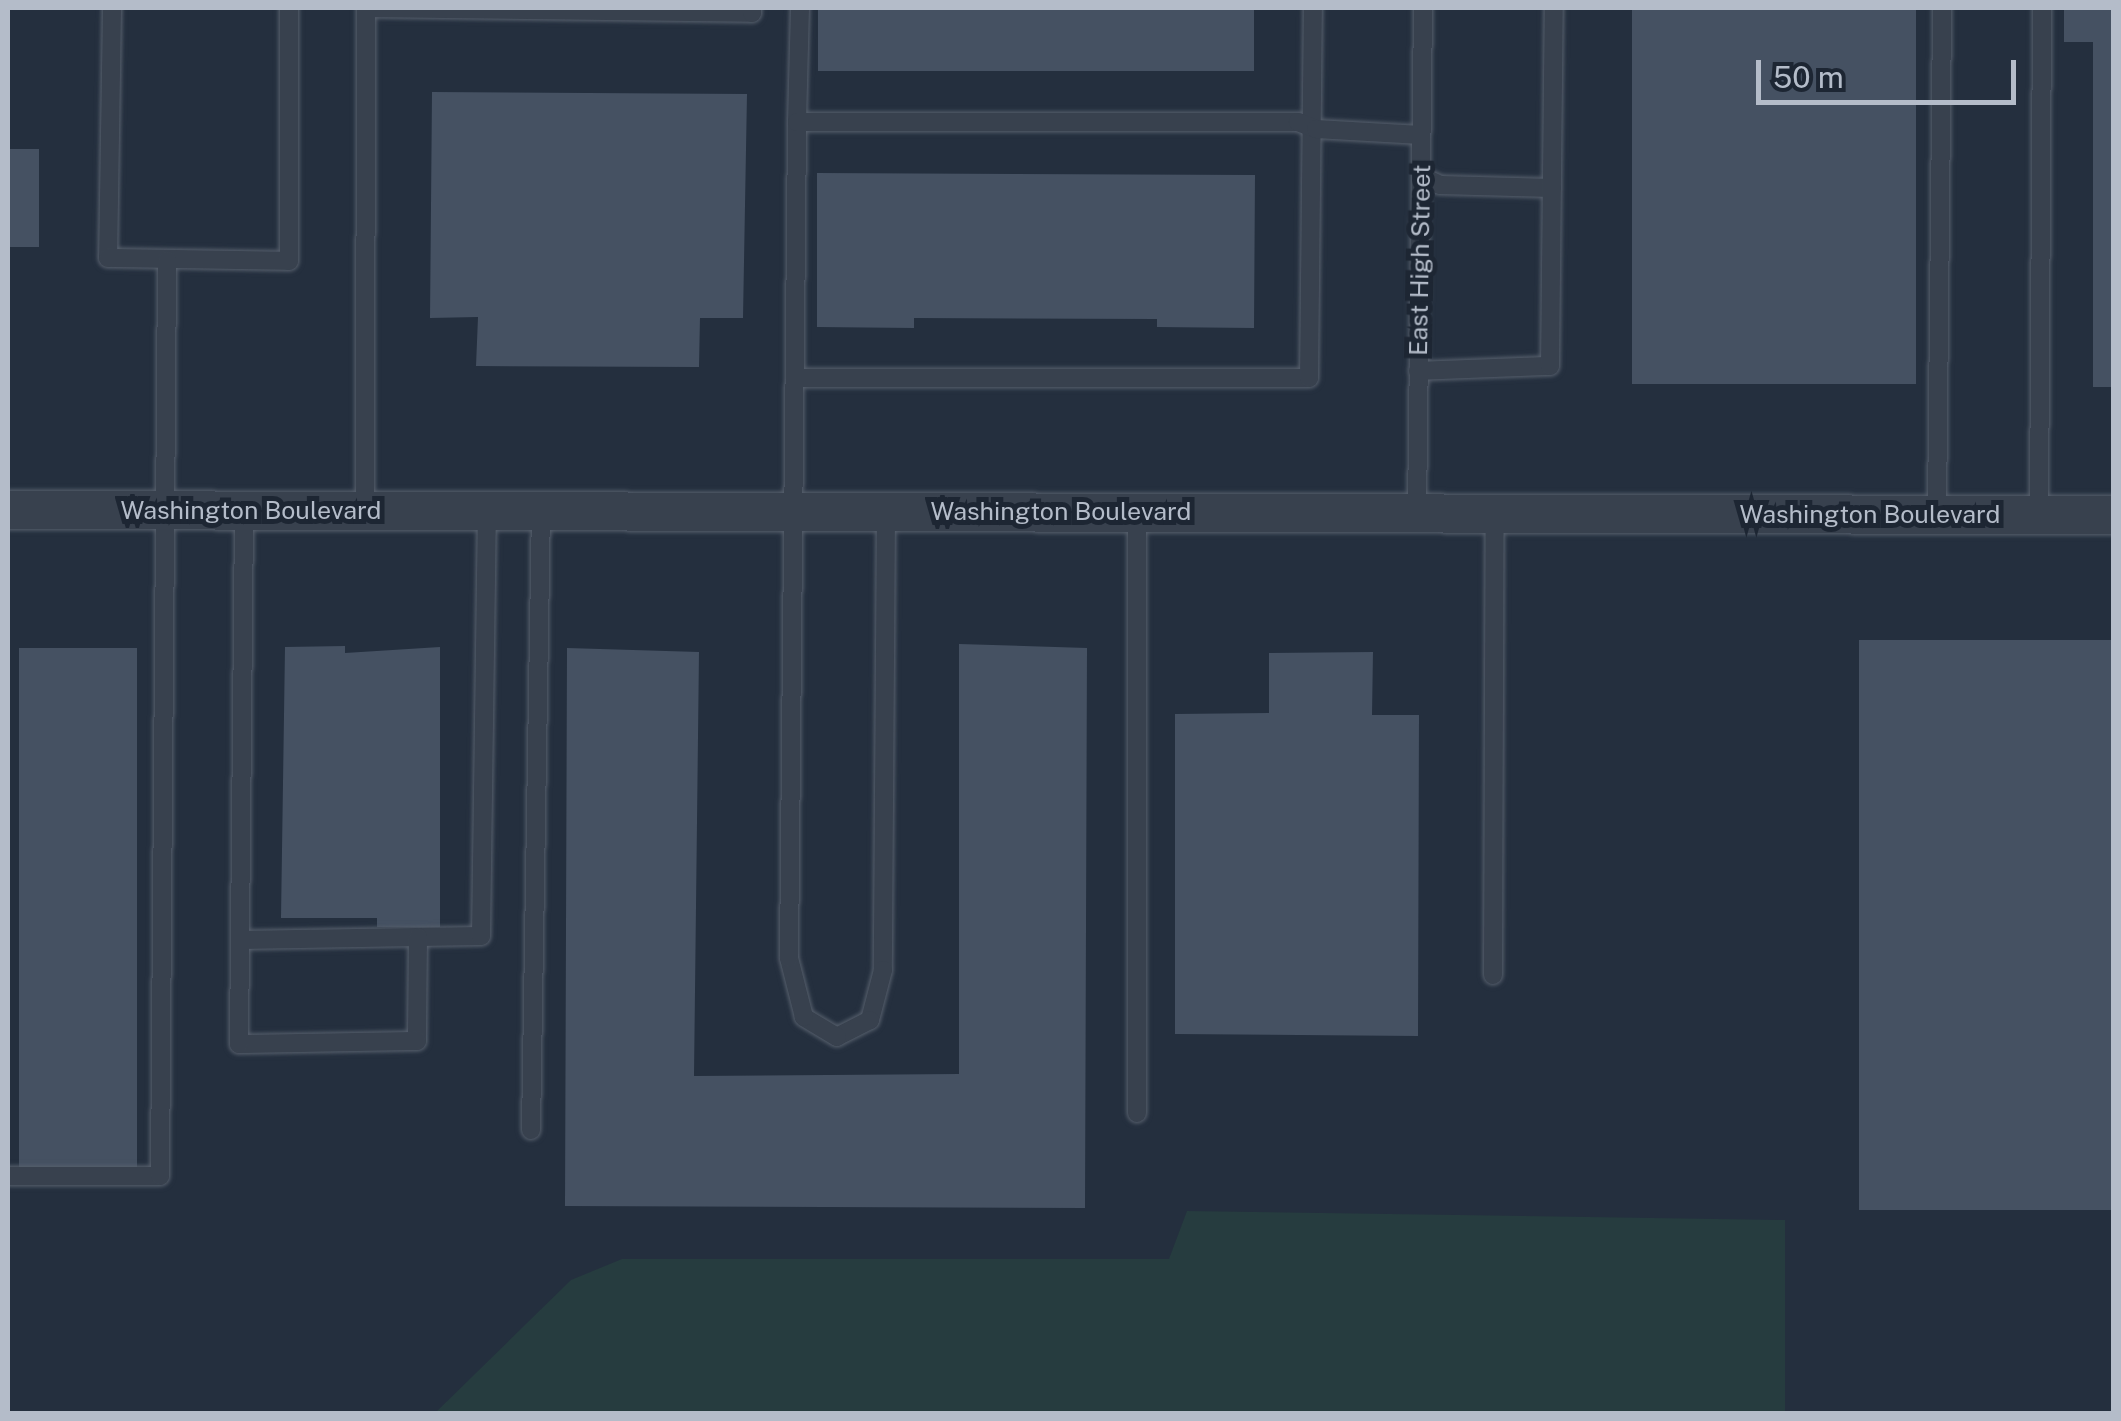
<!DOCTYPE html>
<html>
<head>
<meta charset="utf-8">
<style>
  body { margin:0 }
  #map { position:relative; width:2121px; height:1421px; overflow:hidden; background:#242f3e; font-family:"Public Sans",sans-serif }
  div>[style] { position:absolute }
  .green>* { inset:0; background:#263c3f }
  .building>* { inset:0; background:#455162; transform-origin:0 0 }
  .roads { filter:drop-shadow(0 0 2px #565f6c) drop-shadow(0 0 2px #565f6c) }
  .lane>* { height:18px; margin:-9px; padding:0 9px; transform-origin:9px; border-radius:9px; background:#38414e }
  .street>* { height:38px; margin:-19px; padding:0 19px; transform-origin:19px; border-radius:19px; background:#38414e }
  span { translate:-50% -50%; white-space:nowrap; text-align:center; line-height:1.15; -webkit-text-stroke:10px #1d2633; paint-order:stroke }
  .street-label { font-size:25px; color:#b4bcc9 }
  .frame { position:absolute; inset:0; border:10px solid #b4bcc9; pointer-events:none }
  .scale { position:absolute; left:1756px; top:60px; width:260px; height:45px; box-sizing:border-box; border:5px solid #b4bcc9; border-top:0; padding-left:12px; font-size:30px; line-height:35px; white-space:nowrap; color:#b4bcc9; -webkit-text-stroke:8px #1d2633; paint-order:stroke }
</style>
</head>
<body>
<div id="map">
  <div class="green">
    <div style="clip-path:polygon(1187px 1211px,1785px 1220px,1785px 1413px,435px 1413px,571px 1280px,622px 1259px,1169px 1259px)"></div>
  </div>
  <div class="building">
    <div style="left:818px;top:8px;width:436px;height:63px"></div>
    <div style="left:1632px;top:8px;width:284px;height:376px"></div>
    <div style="clip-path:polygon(2064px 8px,2114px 8px,2114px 387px,2093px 387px,2093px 42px,2064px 42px)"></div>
    <div style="clip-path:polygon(432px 92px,747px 94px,743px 318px,700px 318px,699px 367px,476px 366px,478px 317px,430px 318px)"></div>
    <div style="left:8px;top:149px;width:31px;height:98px"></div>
    <div style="clip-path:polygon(817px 173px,1255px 175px,1254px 328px,1157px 327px,1157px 319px,914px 318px,914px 328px,817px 327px)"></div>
    <div style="left:1859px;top:640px;width:255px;height:570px"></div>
    <div style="clip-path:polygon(959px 644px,1087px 648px,1085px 1208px,565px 1206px,567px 648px,699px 652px,694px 1076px,959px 1074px)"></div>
    <div style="clip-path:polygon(345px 646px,345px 653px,440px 647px,440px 927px,377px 927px,377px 918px,281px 918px,285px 647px)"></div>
    <div style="left:19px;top:648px;width:118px;height:526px"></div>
    <div style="clip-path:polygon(1373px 652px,1372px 715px,1419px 715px,1418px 1036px,1175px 1034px,1175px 714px,1269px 713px,1269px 653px)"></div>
  </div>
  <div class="roads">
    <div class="lane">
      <div style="left:112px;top:8px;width:250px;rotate:90.9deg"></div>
      <div style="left:108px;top:258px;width:181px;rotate:0.9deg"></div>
      <div style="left:289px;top:261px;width:253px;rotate:-90deg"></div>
      <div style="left:366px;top:8px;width:386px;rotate:0.7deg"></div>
      <div style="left:752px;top:13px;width:5px;rotate:-90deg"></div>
      <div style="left:797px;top:122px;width:114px;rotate:-88.5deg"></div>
      <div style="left:1421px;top:176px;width:21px;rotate:25deg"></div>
      <div style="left:1440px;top:185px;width:112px;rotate:1.5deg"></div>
      <div style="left:1418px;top:371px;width:132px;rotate:-2.2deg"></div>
      <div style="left:1550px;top:366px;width:358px;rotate:-89.4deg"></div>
      <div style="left:796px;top:378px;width:513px"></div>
      <div style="left:1309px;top:378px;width:370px;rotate:-89.4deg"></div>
      <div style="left:365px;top:510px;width:502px;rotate:-89.89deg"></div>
      <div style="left:886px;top:511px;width:459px;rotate:90.4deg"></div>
      <div style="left:883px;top:970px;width:52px;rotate:104.6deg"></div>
      <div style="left:870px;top:1020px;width:37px;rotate:153deg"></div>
      <div style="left:837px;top:1037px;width:39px;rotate:-149deg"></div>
      <div style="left:804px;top:1017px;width:61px;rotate:-104.3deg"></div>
      <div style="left:789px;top:958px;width:836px;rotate:-89.45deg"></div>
      <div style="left:797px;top:122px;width:501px"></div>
      <div style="left:1298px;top:122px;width:19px;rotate:21deg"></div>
      <div style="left:1316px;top:129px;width:105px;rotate:3.3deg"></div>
      <div style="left:1417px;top:513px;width:505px;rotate:-89.32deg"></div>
      <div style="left:1937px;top:514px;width:506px;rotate:-89.43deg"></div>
      <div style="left:2039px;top:515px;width:507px;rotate:-89.66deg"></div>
      <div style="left:418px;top:937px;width:63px;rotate:-0.9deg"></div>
      <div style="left:481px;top:936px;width:426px;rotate:-89.2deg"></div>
      <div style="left:240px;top:940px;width:178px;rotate:-1deg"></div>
      <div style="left:418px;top:937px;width:104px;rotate:90.6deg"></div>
      <div style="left:417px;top:1041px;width:178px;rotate:179deg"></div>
      <div style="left:239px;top:1044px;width:534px;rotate:-89.46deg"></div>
      <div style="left:1493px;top:975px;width:462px;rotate:-89.8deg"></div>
      <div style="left:1137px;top:1113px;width:601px;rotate:-90deg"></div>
      <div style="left:531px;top:1130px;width:620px;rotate:-89.08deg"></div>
      <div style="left:8px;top:1176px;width:152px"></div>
      <div style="left:160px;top:1176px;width:916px;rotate:-89.56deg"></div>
    </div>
    <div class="street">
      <div style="left:8px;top:510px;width:2106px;rotate:0.14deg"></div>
    </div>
  </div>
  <div class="street-label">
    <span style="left:1420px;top:260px;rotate:-89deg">East High Street</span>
    <span style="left:251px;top:510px">Washington Boulevard</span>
    <span style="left:1061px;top:511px">Washington Boulevard</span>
    <span style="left:1870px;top:514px">Washington Boulevard</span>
  </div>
  <div class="frame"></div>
  <div class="scale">50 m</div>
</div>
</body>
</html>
